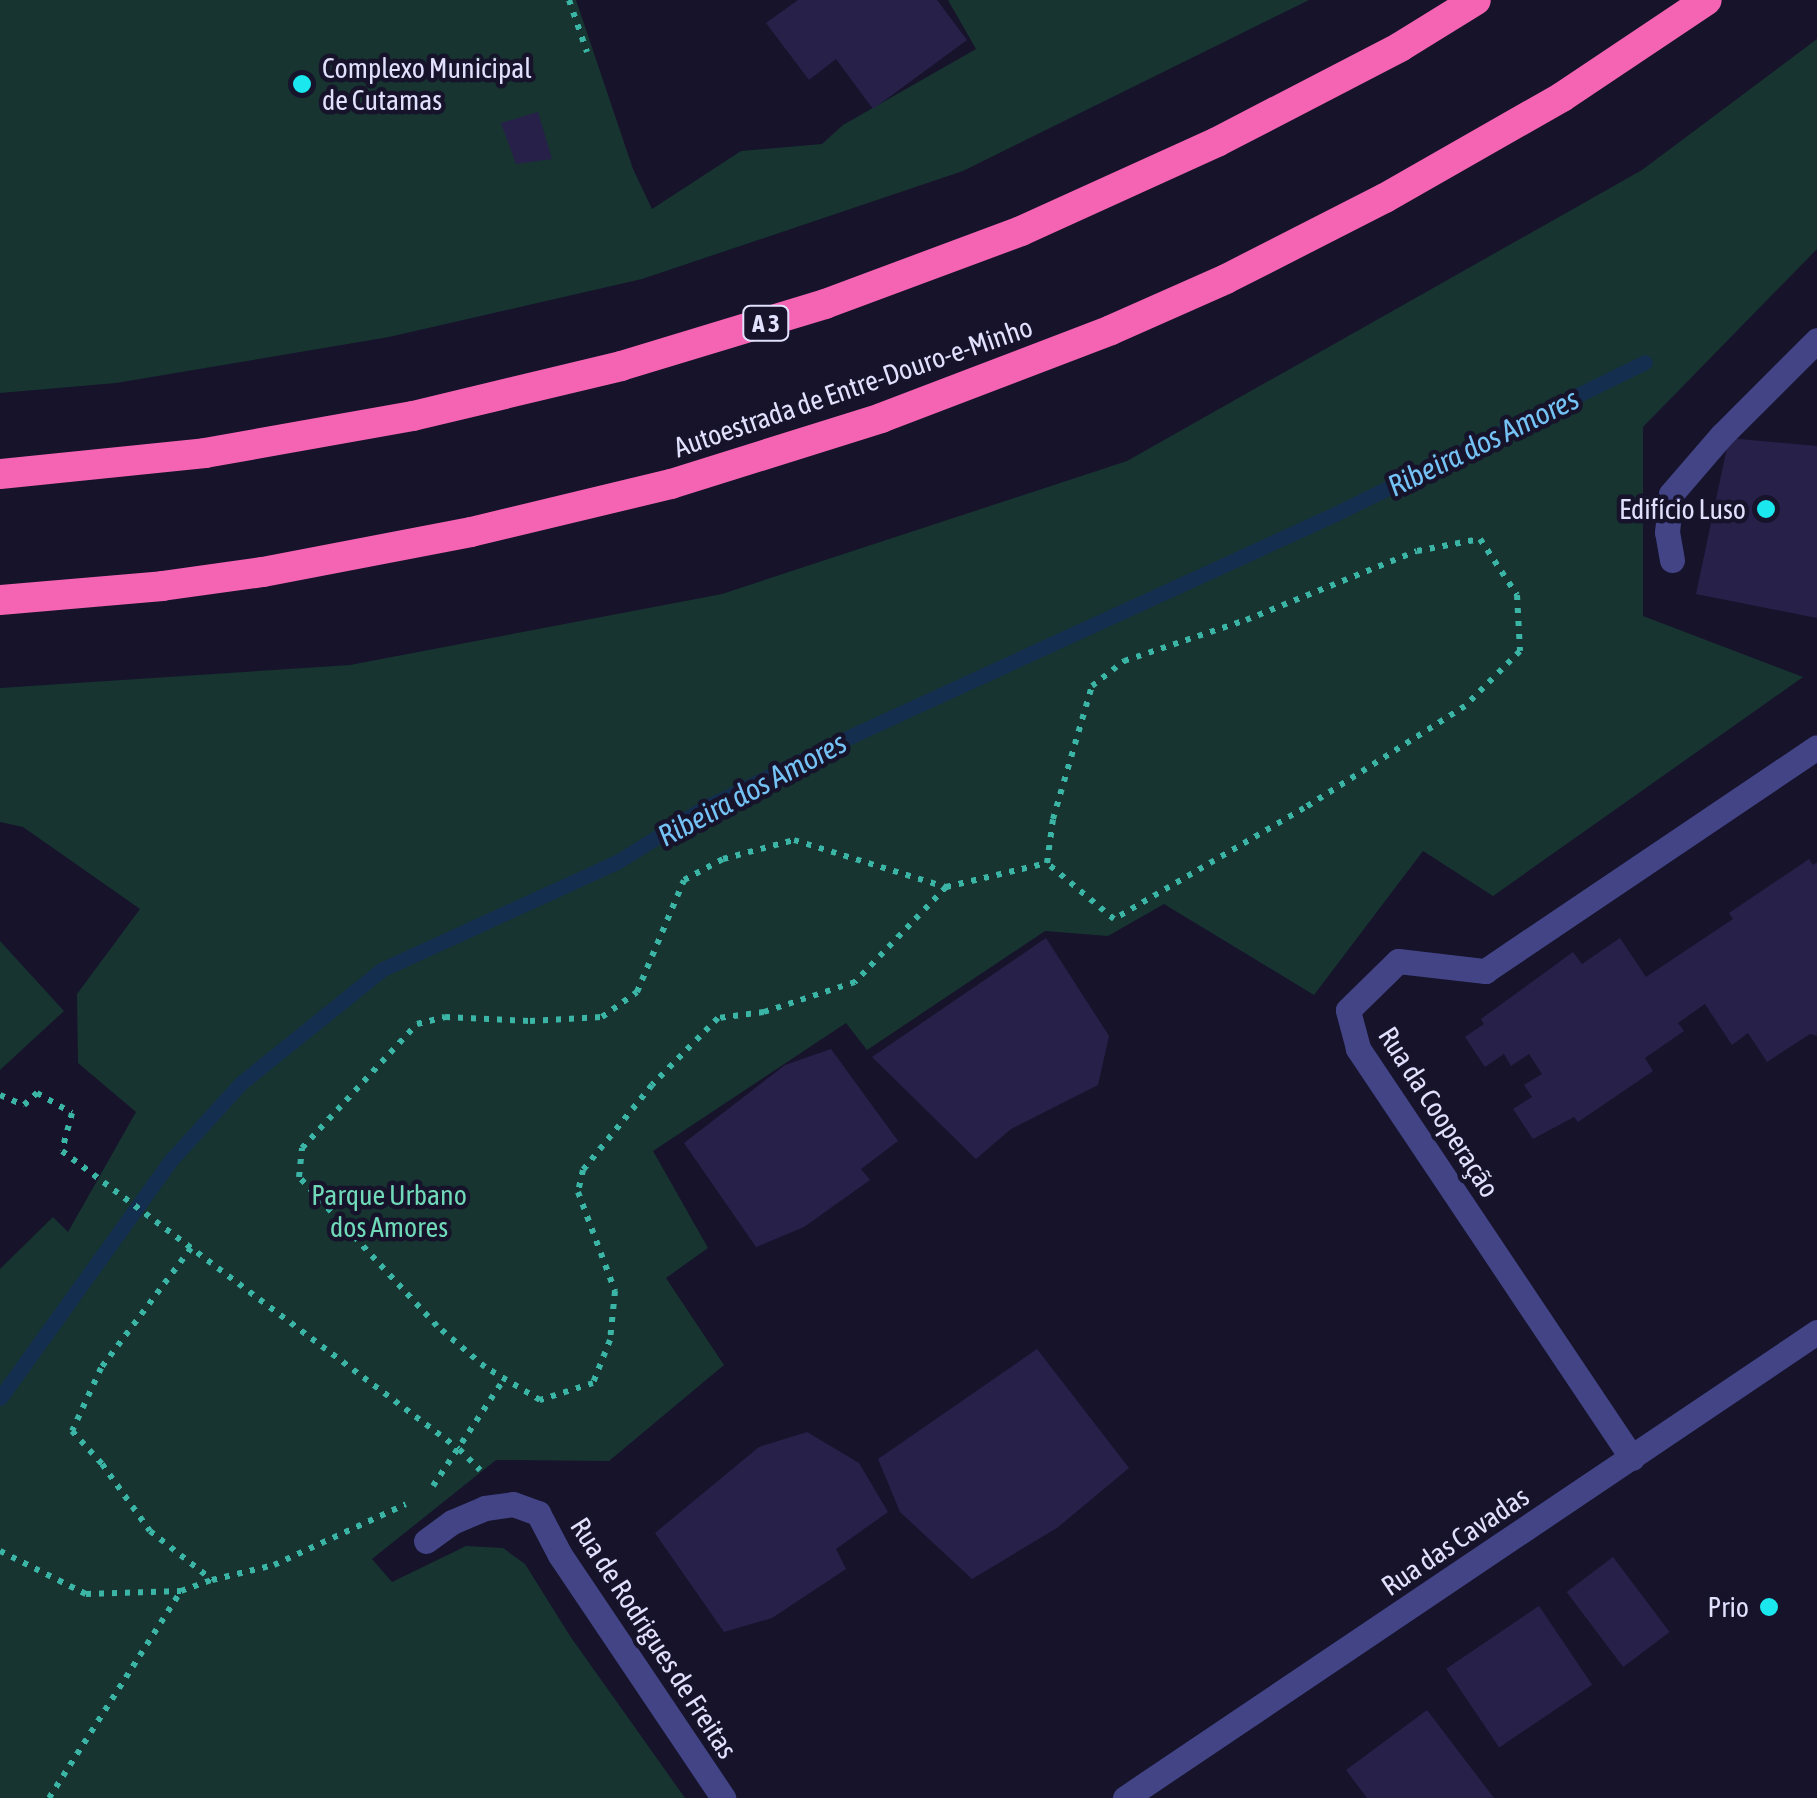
<!DOCTYPE html>
<html>
<head>
<meta charset="utf-8">
<style>
  body { margin:0 }
  #map { position:relative; width:1817px; height:1798px; overflow:hidden; background:#16132b; font-family:"Asap Condensed",sans-serif }
  div>[style] { position:absolute }
  .green>* { inset:0; background:#173431 }
  .stream>* { height:15px; margin:-7.5px; padding:0 7.5px; transform-origin:7.5px; border-radius:7.5px; background:#142e4f }
  .building>* { inset:0; background:#27214a; transform-origin:0 0 }
  .path>* { height:6px; margin-top:-3px; transform-origin:0; background:repeating-linear-gradient(90deg,#3bb6a6 0 5px,transparent 0 13px) }
  .minor>* { height:25px; margin:-12.5px; padding:0 12.5px; transform-origin:12.5px; border-radius:12.5px; background:#424486 }
  .motorway>* { height:30px; margin:-15px; padding:0 15px; transform-origin:15px; border-radius:15px; background:#f464b2 }
  .dots>* { width:28px; height:28px; translate:-50% -50%; box-sizing:border-box; border:5px solid #16132b; border-radius:50% }
  span { translate:-50% -50%; white-space:nowrap; text-align:center; line-height:1.15; -webkit-text-stroke:9px #16132b; paint-order:stroke }
  .shield-label span { padding:2px 8px; background:#16132b; border:2px solid; border-radius:8px; -webkit-text-stroke-width:0 }
  .shield-label { font-size:25px; color:#e1e0fd; font-weight:700 }
  .poi-label { font-size:28px; color:#e1e0fd }
  .left { translate:0 -50%; text-align:left }
  .right { translate:-100% -50%; text-align:right }
  .street-label { font-size:28px; color:#e1e0fd }
  .park-label { font-size:28px; color:#6fd9b8 }
  .water-label { font-size:30px; color:#75c2f5; font-style:italic }
</style>
</head>
<body>
<div id="map">
  <div class="green">
    <div style="clip-path:polygon(0 0,576px 0,633px 169px,652px 209px,741px 151px,822px 144px,843px 125px,976px 49px,948px 0,1309px 0,963px 171px,642px 279px,389px 337px,116px 383px,0 393px)"></div>
    <div style="clip-path:polygon(1817px 39px,1817px 249px,1643px 427px,1643px 616px,1803px 677px,1493px 896px,1423px 851px,1314px 995px,1164px 904px,1108px 936px,1045px 931px,867px 1050px,846px 1023px,653px 1151px,708px 1248px,666px 1278px,724px 1365px,609px 1461px,496px 1460px,372px 1559px,392px 1582px,466px 1546px,503px 1548px,525px 1564px,570px 1636px,685px 1798px,0 1798px,0 1269px,53px 1217px,68px 1232px,136px 1112px,78px 1063px,77px 994px,140px 909px,23px 827px,0 822px,0 688px,350px 665px,722px 594px,1127px 461px,1642px 170px)"></div>
    <div style="clip-path:polygon(0 941px,64px 1011px,0 1070px)"></div>
  </div>
  <div class="stream">
    <div style="left:0;top:1398px;width:294px;rotate:-54.3deg"></div>
    <div style="left:172px;top:1159px;width:103px;rotate:-47.8deg"></div>
    <div style="left:241px;top:1083px;width:182px;rotate:-38.8deg"></div>
    <div style="left:383px;top:969px;width:257px;rotate:-24.6deg"></div>
    <div style="left:617px;top:862px;width:100px;rotate:-31.9deg"></div>
    <div style="left:702px;top:809px;width:178px;rotate:-26deg"></div>
    <div style="left:862px;top:731px;width:520px;rotate:-24.64deg"></div>
    <div style="left:1335px;top:514px;width:345px;rotate:-26.1deg"></div>
  </div>
  <div class="building">
    <div style="clip-path:polygon(798px 0,937px 0,967px 40px,873px 109px,836px 59px,809px 80px,766px 23px)"></div>
    <div style="clip-path:polygon(538px 112px,552px 159px,516px 164px,501px 123px)"></div>
    <div style="clip-path:polygon(1729px 438px,1817px 446px,1817px 618px,1696px 594px)"></div>
    <div style="clip-path:polygon(1809px 859px,1813px 865px,1817px 862px,1817px 1036px,1810px 1034px,1767px 1062px,1748px 1033px,1732px 1045px,1705px 1004px,1678px 1023px,1684px 1031px,1645px 1058px,1653px 1071px,1578px 1122px,1574px 1117px,1533px 1139px,1513px 1109px,1532px 1097px,1524px 1085px,1542px 1074px,1529px 1054px,1511px 1066px,1504px 1054px,1485px 1067px,1465px 1037px,1484px 1024px,1481px 1019px,1573px 952px,1582px 964px,1620px 938px,1646px 977px,1733px 919px,1729px 913px)"></div>
    <div style="clip-path:polygon(1046px 938px,1109px 1036px,1098px 1085px,1011px 1129px,976px 1159px,872px 1057px)"></div>
    <div style="clip-path:polygon(831px 1049px,898px 1141px,861px 1169px,870px 1180px,804px 1227px,756px 1247px,684px 1143px,785px 1065px)"></div>
    <div style="clip-path:polygon(1037px 1349px,1129px 1468px,1057px 1528px,972px 1579px,900px 1512px,878px 1459px)"></div>
    <div style="clip-path:polygon(807px 1432px,859px 1463px,888px 1512px,836px 1549px,846px 1569px,772px 1618px,724px 1632px,655px 1533px,759px 1447px)"></div>
    <div style="left:1613px;top:1557px;width:94px;height:58px;rotate:53deg"></div>
    <div style="left:1539px;top:1606px;width:95px;height:112px;rotate:56deg"></div>
    <div style="clip-path:polygon(1427px 1710px,1494px 1798px,1367px 1798px,1346px 1770px)"></div>
  </div>
  <div class="path">
    <div style="left:569px;top:0;width:55px;rotate:70.9deg"></div>
    <div style="left:1480px;top:539px;width:67px;rotate:56.5deg"></div>
    <div style="left:1517px;top:595px;width:56px;rotate:86.9deg"></div>
    <div style="left:1520px;top:651px;width:78px;rotate:135deg"></div>
    <div style="left:1465px;top:706px;width:191px;rotate:147.6deg"></div>
    <div style="left:1304px;top:808px;width:220px;rotate:149.7deg"></div>
    <div style="left:1114px;top:919px;width:87px;rotate:-140.1deg"></div>
    <div style="left:1047px;top:863px;width:44px;rotate:-82.2deg"></div>
    <div style="left:1053px;top:819px;width:139px;rotate:-73.7deg"></div>
    <div style="left:1092px;top:686px;width:41px;rotate:-38deg"></div>
    <div style="left:1124px;top:661px;width:129px;rotate:-18.6deg"></div>
    <div style="left:1246px;top:620px;width:184px;rotate:-22deg"></div>
    <div style="left:1417px;top:551px;width:64px;rotate:-10.8deg"></div>
    <div style="left:946px;top:887px;width:132px;rotate:133.8deg"></div>
    <div style="left:855px;top:982px;width:96px;rotate:161.8deg"></div>
    <div style="left:764px;top:1012px;width:46px;rotate:172.6deg"></div>
    <div style="left:718px;top:1018px;width:94px;rotate:134.6deg"></div>
    <div style="left:652px;top:1085px;width:109px;rotate:129.1deg"></div>
    <div style="left:583px;top:1170px;width:23px;rotate:103deg"></div>
    <div style="left:578px;top:1192px;width:106px;rotate:69.5deg"></div>
    <div style="left:615px;top:1291px;width:49px;rotate:95.8deg"></div>
    <div style="left:610px;top:1340px;width:46px;rotate:111.6deg"></div>
    <div style="left:593px;top:1383px;width:56px;rotate:162.2deg"></div>
    <div style="left:540px;top:1400px;width:64px;rotate:-149deg"></div>
    <div style="left:485px;top:1367px;width:63px;rotate:-139.5deg"></div>
    <div style="left:437px;top:1326px;width:203px;rotate:-132.8deg"></div>
    <div style="left:299px;top:1177px;width:29px;rotate:-84deg"></div>
    <div style="left:302px;top:1148px;width:169px;rotate:-47.2deg"></div>
    <div style="left:417px;top:1024px;width:29px;rotate:-14deg"></div>
    <div style="left:445px;top:1017px;width:85px;rotate:2.7deg"></div>
    <div style="left:530px;top:1021px;width:72px;rotate:-3.2deg"></div>
    <div style="left:602px;top:1017px;width:43px;rotate:-35.5deg"></div>
    <div style="left:637px;top:992px;width:121px;rotate:-67.2deg"></div>
    <div style="left:684px;top:880px;width:44px;rotate:-28.3deg"></div>
    <div style="left:723px;top:859px;width:73px;rotate:-15deg"></div>
    <div style="left:794px;top:840px;width:159px;rotate:17.2deg"></div>
    <div style="left:946px;top:887px;width:104px;rotate:-13.4deg"></div>
    <div style="left:0;top:1095px;width:26px;rotate:23deg"></div>
    <div style="left:24px;top:1105px;width:18px;rotate:-43deg"></div>
    <div style="left:37px;top:1093px;width:40px;rotate:29.7deg"></div>
    <div style="left:72px;top:1113px;width:39px;rotate:105deg"></div>
    <div style="left:62px;top:1151px;width:496px;rotate:36.9deg"></div>
    <div style="left:459px;top:1449px;width:30px;rotate:45deg"></div>
    <div style="left:191px;top:1248px;width:150px;rotate:126.9deg"></div>
    <div style="left:101px;top:1368px;width:69px;rotate:114.7deg"></div>
    <div style="left:72px;top:1431px;width:45px;rotate:47.7deg"></div>
    <div style="left:102px;top:1464px;width:82px;rotate:54.4deg"></div>
    <div style="left:150px;top:1531px;width:79px;rotate:38.3deg"></div>
    <div style="left:212px;top:1580px;width:64px;rotate:-13.6deg"></div>
    <div style="left:274px;top:1565px;width:145px;rotate:-24.8deg"></div>
    <div style="left:433px;top:1486px;width:128px;rotate:-56.4deg"></div>
    <div style="left:0;top:1551px;width:96px;rotate:26.6deg"></div>
    <div style="left:86px;top:1594px;width:95px;rotate:-1.8deg"></div>
    <div style="left:49px;top:1798px;width:246px;rotate:-57.5deg"></div>
    <div style="left:181px;top:1591px;width:33px;rotate:-20deg"></div>
  </div>
  <div class="minor">
    <div style="left:1672px;top:560px;width:28px;rotate:-100deg"></div>
    <div style="left:1667px;top:532px;width:38px;rotate:-84deg"></div>
    <div style="left:1671px;top:494px;width:78px;rotate:-49.2deg"></div>
    <div style="left:1722px;top:435px;width:134px;rotate:-45deg"></div>
    <div style="left:1632px;top:1458px;width:493px;rotate:-123.8deg"></div>
    <div style="left:1358px;top:1048px;width:39px;rotate:-105deg"></div>
    <div style="left:1348px;top:1010px;width:70px;rotate:-44.4deg"></div>
    <div style="left:1398px;top:961px;width:88px;rotate:6.6deg"></div>
    <div style="left:1485px;top:971px;width:400px;rotate:-34deg"></div>
    <div style="left:426px;top:1541px;width:32px;rotate:-36deg"></div>
    <div style="left:452px;top:1522px;width:36px;rotate:-23deg"></div>
    <div style="left:485px;top:1508px;width:28px;rotate:-8deg"></div>
    <div style="left:513px;top:1504px;width:27px;rotate:20deg"></div>
    <div style="left:538px;top:1513px;width:47px;rotate:62.4deg"></div>
    <div style="left:560px;top:1555px;width:293px;rotate:56.1deg"></div>
    <div style="left:1125px;top:1798px;width:834px;rotate:-33.96deg"></div>
  </div>
  <div class="motorway">
    <div style="left:0;top:474px;width:206px;rotate:-5.8deg"></div>
    <div style="left:205px;top:453px;width:211px;rotate:-10.1deg"></div>
    <div style="left:413px;top:416px;width:214px;rotate:-13.5deg"></div>
    <div style="left:621px;top:366px;width:213px;rotate:-16.9deg"></div>
    <div style="left:825px;top:304px;width:209px;rotate:-20.4deg"></div>
    <div style="left:1021px;top:231px;width:215px;rotate:-24.4deg"></div>
    <div style="left:1217px;top:142px;width:206px;rotate:-27.4deg"></div>
    <div style="left:1400px;top:47px;width:89px;rotate:-31.7deg"></div>
    <div style="left:0;top:600px;width:163px;rotate:-4.9deg"></div>
    <div style="left:162px;top:586px;width:102px;rotate:-7.9deg"></div>
    <div style="left:263px;top:572px;width:212px;rotate:-10.9deg"></div>
    <div style="left:471px;top:532px;width:206px;rotate:-13.5deg"></div>
    <div style="left:671px;top:484px;width:220px;rotate:-17.4deg"></div>
    <div style="left:881px;top:418px;width:246px;rotate:-20.9deg"></div>
    <div style="left:1111px;top:330px;width:126px;rotate:-23.9deg"></div>
    <div style="left:1226px;top:279px;width:178px;rotate:-27deg"></div>
    <div style="left:1385px;top:198px;width:204px;rotate:-29.7deg"></div>
    <div style="left:1562px;top:97px;width:174px;rotate:-33.8deg"></div>
  </div>
  <div class="dots">
    <div style="left:302px;top:84px;background:#1ae7ee"></div>
    <div style="left:1766px;top:509px;background:#1ae7ee"></div>
    <div style="left:1769px;top:1607px;background:#1ae7ee"></div>
  </div>
  <div class="shield-label">
    <span style="left:766px;top:323px">A 3</span>
  </div>
  <div class="poi-label">
    <span class="left" style="left:322px;top:84px">Complexo Municipal<br>de Cutamas</span>
    <span class="right" style="left:1746px;top:509px">Edifício Luso</span>
    <span class="right" style="left:1749px;top:1607px">Prio</span>
  </div>
  <div class="street-label">
    <span style="left:853px;top:387px;rotate:-19deg">Autoestrada de Entre-Douro-e-Minho</span>
    <span style="left:1439px;top:1112px;rotate:57deg">Rua da Cooperação</span>
    <span style="left:1455px;top:1541px;rotate:-34deg">Rua das Cavadas</span>
    <span style="left:654px;top:1638px;rotate:57deg">Rua de Rodrigues de Freitas</span>
  </div>
  <div class="park-label">
    <span style="left:389px;top:1211px">Parque Urbano<br>dos Amores</span>
  </div>
  <div class="water-label">
    <span style="left:1483px;top:442px;rotate:-26deg">Ribeira dos Amores</span>
    <span style="left:752px;top:789px;rotate:-28deg">Ribeira dos Amores</span>
  </div>
</div>
</body>
</html>
